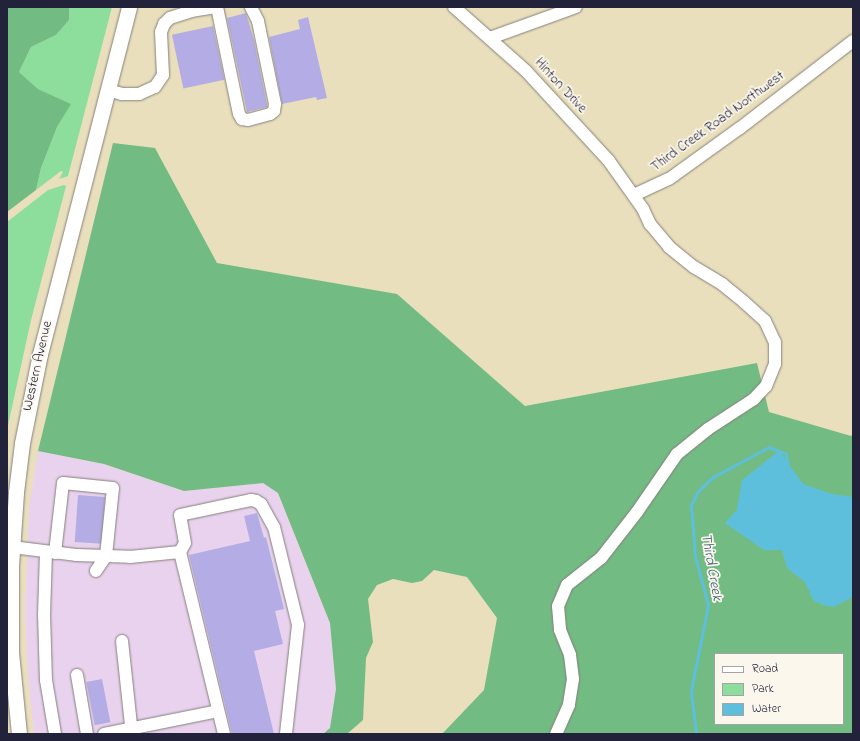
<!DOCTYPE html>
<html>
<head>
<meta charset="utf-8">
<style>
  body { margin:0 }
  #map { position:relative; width:860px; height:741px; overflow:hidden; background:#e9dfbc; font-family:"Indie Flower",sans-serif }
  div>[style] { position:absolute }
  .built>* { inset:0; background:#e9d2ee }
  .green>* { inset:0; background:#8ddd9c }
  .forest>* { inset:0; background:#72bc84 }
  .water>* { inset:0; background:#5ebfdd }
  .stream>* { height:3px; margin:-1.5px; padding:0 1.5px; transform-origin:1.5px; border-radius:1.5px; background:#5ebfdd }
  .building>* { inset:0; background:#b4ade5; transform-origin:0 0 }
  .roads { filter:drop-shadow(0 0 1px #86807c) drop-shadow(0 0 1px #86807c) }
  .minor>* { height:12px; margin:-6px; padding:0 6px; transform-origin:6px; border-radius:6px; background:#fff }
  .major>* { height:15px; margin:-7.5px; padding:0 7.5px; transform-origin:7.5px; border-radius:7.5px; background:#fff }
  span { translate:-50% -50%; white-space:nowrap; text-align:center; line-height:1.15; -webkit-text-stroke:3.5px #fbf7ec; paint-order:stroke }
  .street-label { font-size:14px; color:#22223b }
  .water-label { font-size:15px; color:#375974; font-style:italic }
  .frame { position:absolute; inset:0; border:8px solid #22223b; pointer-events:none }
  .legend { position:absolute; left:714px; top:653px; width:130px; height:72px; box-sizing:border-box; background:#fbf7ec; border:1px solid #a4a2a5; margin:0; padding:5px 7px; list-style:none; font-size:12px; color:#22223b }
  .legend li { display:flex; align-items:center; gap:8px; height:20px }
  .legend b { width:20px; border:1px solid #a4a2a5 }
</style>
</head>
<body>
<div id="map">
  <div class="built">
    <div style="clip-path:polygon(38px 451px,104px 464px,184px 491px,263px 483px,278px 493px,330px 623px,336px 689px,330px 728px,323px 734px,34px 734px,27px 665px,25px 608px,29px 508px)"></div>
  </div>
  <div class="green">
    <div style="clip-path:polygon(69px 7px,112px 7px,68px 176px,59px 179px,63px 172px,61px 171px,36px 190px,41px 168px,57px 127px,70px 104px,38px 89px,19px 72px,31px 47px,56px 35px,69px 20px)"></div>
    <div style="clip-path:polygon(64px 185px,66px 186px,31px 320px,7px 430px,7px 222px,48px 190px)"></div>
  </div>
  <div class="forest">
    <div style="clip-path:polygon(7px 7px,69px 7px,69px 20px,56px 35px,31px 47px,19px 72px,38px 89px,71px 104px,57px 127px,41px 168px,36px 190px,7px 212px)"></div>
    <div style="clip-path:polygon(evenodd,113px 143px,155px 148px,217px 263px,397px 294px,525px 406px,757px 363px,769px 412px,851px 436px,853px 434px,853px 734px,442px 734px,484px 690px,497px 618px,467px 577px,434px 570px,422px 581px,412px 583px,393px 579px,377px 585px,368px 599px,373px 642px,366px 658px,363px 720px,347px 734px,323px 734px,330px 728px,336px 689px,330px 623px,278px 493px,263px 483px,184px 491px,104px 464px,38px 451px,113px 143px,715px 654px,843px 654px,843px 724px,715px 724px,715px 654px)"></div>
  </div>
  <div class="water">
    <div style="clip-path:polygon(779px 451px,803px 484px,832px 494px,853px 497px,853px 593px,851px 598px,834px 607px,823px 605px,813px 600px,805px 582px,787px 568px,782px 550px,764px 550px,725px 523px,737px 510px,742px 480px)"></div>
  </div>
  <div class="stream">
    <div style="left:696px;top:734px;width:43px;rotate:-96.6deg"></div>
    <div style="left:691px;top:691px;width:88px;rotate:-78.8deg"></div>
    <div style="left:708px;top:605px;width:51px;rotate:-104.9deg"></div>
    <div style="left:695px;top:556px;width:51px;rotate:-94.5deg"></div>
    <div style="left:691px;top:505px;width:16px;rotate:-63deg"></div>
    <div style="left:698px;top:491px;width:21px;rotate:-43deg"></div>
    <div style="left:713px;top:477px;width:64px;rotate:-28.2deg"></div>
    <div style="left:769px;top:447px;width:18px;rotate:22deg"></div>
    <div style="left:786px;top:454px;width:12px;rotate:81deg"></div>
  </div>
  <div class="building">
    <div style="clip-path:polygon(246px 13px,254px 40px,267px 104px,267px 107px,247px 112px,227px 18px)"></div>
    <div style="clip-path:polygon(308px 17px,327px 98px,317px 100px,316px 97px,282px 104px,269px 37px,300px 29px,298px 20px)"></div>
    <div style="left:213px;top:26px;width:55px;height:42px;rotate:78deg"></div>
    <div style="left:78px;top:495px;width:27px;height:47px;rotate:4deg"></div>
    <div style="clip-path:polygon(257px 513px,264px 538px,266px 537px,284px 609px,275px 611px,283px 644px,254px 651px,274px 734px,232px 734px,189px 555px,250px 541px,244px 516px)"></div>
    <div style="left:102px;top:679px;width:44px;height:16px;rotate:79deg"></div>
  </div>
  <div class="roads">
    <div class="minor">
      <div style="left:217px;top:7px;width:109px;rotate:78.4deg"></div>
      <div style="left:239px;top:114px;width:6px;rotate:59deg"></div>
      <div style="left:242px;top:119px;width:6px;rotate:9deg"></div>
      <div style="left:248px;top:120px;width:23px;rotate:-15deg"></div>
      <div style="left:270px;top:114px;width:5px;rotate:-37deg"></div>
      <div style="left:274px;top:111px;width:7px;rotate:-82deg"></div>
      <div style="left:275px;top:104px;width:85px;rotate:-101.6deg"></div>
      <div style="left:258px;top:21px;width:16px;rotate:-117deg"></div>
      <div style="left:454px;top:7px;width:96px;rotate:41.6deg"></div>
      <div style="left:526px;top:71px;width:122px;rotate:47.3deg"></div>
      <div style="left:609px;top:161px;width:59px;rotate:54.7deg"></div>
      <div style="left:643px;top:209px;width:17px;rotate:65deg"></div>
      <div style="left:650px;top:224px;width:30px;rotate:50deg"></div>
      <div style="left:669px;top:247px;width:32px;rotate:39deg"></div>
      <div style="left:694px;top:267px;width:33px;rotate:31deg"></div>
      <div style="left:722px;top:284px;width:28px;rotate:39deg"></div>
      <div style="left:744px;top:302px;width:28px;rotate:42deg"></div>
      <div style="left:765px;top:321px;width:23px;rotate:65deg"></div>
      <div style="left:775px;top:342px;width:22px;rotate:90deg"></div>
      <div style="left:775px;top:364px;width:24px;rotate:112deg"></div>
      <div style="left:766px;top:386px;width:18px;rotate:133deg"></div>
      <div style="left:754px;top:399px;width:55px;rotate:146.9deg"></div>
      <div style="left:708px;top:429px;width:40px;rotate:141deg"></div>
      <div style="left:677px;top:454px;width:70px;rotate:124.6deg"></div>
      <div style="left:637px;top:512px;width:58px;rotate:128deg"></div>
      <div style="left:601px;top:558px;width:43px;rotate:141.5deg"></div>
      <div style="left:567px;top:585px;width:23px;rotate:113deg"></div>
      <div style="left:558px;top:606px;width:24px;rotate:85deg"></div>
      <div style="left:560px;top:630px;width:27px;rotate:68deg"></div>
      <div style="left:570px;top:655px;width:24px;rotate:83deg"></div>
      <div style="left:573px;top:679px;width:26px;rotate:99deg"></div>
      <div style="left:569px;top:705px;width:32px;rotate:114deg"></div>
      <div style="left:490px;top:38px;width:91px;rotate:-19.8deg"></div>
      <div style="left:108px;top:90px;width:15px;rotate:16deg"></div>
      <div style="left:122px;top:94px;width:17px"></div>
      <div style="left:139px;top:94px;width:17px;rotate:-24deg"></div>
      <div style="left:155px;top:87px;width:14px;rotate:-56deg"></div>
      <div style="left:163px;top:75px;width:43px;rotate:-92.7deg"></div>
      <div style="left:161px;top:32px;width:9px;rotate:-69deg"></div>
      <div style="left:164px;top:24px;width:8px;rotate:-45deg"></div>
      <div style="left:170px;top:18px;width:22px;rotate:-18deg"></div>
      <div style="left:191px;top:11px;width:25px;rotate:-9deg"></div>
      <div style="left:634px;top:195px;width:38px;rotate:-25deg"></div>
      <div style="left:669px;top:179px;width:87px;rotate:-35.7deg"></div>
      <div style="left:740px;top:128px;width:143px;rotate:-37.6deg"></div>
      <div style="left:12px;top:547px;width:64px;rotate:7.1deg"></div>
      <div style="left:76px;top:555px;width:30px;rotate:2deg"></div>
      <div style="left:106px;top:556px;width:24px;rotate:2deg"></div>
      <div style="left:130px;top:557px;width:50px;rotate:-5.7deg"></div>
      <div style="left:180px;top:552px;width:187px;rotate:76.4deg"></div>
      <div style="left:46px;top:552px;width:62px;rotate:91.8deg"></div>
      <div style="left:44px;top:614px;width:66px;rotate:88.3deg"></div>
      <div style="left:46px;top:680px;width:55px;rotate:80.5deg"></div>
      <div style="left:180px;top:552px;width:10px;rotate:-61deg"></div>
      <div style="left:185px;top:543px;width:28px;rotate:-100deg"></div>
      <div style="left:180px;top:515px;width:73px;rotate:-11.9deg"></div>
      <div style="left:251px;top:500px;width:5px;rotate:11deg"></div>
      <div style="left:256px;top:501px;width:6px;rotate:31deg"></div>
      <div style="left:261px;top:504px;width:26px;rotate:61deg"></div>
      <div style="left:274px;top:527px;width:101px;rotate:76.2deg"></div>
      <div style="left:298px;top:625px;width:110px;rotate:96.3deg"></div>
      <div style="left:55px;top:553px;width:70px;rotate:-83.5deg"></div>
      <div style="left:63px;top:483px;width:50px;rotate:5.7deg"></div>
      <div style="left:113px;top:488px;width:68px;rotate:95.9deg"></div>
      <div style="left:106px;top:556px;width:18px;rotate:124deg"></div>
      <div style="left:122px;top:641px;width:94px;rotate:83.9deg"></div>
      <div style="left:77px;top:675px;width:60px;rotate:80.4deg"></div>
      <div style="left:104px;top:734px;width:116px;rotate:-11.4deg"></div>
    </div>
    <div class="major">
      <div style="left:19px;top:734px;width:82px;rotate:-95.6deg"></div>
      <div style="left:11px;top:652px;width:86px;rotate:-90deg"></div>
      <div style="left:11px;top:566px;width:74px;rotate:-86.1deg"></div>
      <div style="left:16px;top:492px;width:49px;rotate:-83deg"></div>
      <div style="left:22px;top:443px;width:91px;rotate:-78.6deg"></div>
      <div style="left:40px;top:354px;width:358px;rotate:-75.6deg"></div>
    </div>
  </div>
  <div class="street-label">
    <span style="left:560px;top:86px;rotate:47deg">Hinton Drive</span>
    <span style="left:718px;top:122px;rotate:-36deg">Third Creek Road Northwest</span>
    <span style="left:38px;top:366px;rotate:-77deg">Western Avenue</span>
  </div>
  <div class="water-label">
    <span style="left:711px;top:567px;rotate:80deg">Third Creek</span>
  </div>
  <div class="frame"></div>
  <ul class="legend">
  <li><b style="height:5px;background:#fff"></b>Road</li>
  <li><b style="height:11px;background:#8ddd9c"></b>Park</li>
  <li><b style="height:11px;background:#5ebfdd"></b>Water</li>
  </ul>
</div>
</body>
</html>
